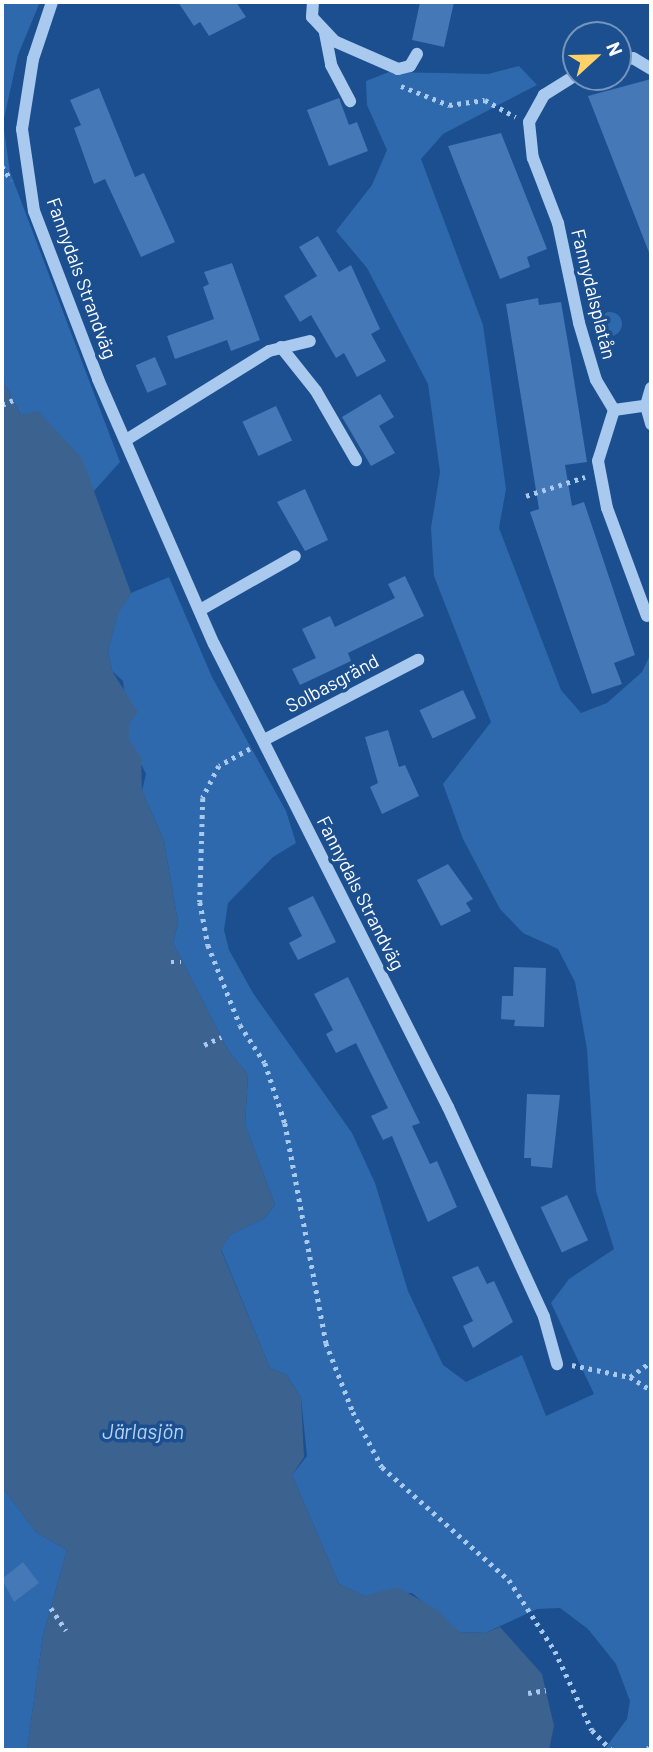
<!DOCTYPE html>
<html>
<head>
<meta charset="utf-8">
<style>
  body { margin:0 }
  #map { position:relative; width:653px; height:1752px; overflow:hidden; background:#1b4f8f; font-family:Barlow,sans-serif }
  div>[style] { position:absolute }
  .green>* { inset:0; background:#2e69ad }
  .round { border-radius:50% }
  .water>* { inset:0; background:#3c6290 }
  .building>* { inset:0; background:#4478b7; transform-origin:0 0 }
  .path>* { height:4.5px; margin-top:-2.25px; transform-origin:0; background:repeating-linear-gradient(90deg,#a9c9ee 0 3.5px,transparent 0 8.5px) }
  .minor>* { height:12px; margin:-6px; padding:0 6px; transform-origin:6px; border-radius:6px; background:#a9c9ee }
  span { translate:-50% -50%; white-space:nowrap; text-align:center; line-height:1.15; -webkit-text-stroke:7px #1b4f8f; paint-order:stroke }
  .street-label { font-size:19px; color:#fff }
  .water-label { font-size:21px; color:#b5d3f5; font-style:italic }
  .frame { position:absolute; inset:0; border:4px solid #fff; pointer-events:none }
  .north { position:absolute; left:562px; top:21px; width:70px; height:70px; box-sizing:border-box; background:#1b4f8f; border:2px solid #7695bc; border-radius:50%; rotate:68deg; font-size:19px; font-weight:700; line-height:28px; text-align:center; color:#fff }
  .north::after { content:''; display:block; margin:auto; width:24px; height:32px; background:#ffd166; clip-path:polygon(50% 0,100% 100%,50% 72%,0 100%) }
</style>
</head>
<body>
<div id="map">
  <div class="green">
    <div style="clip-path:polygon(2px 2px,40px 2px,18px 55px,3px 123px,10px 172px,120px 462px,94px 491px,56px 432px,38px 412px,21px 415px,2px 379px)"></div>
    <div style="clip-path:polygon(519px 66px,537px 85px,443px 134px,421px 159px,483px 325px,506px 489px,499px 528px,561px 690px,581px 713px,607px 703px,642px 672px,651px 653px,651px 1750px,604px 1750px,627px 1719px,630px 1701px,616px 1664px,588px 1629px,560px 1608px,537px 1609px,485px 1633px,459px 1632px,412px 1593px,364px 1596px,339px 1584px,292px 1475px,307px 1456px,301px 1398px,287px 1375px,270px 1368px,221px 1249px,230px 1235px,265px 1218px,275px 1205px,245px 1124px,248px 1075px,228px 1050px,173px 943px,178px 923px,164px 841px,142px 791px,146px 774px,129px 740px,123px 681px,112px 671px,108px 651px,118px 613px,131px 593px,169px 577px,212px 677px,286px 811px,296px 843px,273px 857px,228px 903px,224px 930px,229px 950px,253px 993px,352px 1133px,375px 1183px,408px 1291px,443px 1365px,466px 1382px,522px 1355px,546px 1416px,594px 1394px,551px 1303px,569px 1279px,614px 1249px,596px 1191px,587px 1049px,575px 982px,558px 949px,523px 933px,500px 909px,463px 839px,443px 784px,491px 722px,434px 576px,431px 528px,440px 472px,428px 384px,367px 268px,336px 231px,372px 185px,387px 150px,367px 105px,366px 81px,389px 72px,488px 74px)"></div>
    <div class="round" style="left:598px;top:312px;width:24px;height:24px"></div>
    <div style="clip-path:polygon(2px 1487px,36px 1532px,67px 1550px,43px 1636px,27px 1750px,2px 1750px)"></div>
  </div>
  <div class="water">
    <div style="clip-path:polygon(2px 379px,21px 415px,38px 411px,82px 458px,131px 593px,118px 614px,108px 651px,112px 671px,138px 712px,129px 724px,129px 740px,141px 757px,142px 791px,164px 841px,178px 923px,173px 943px,228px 1050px,248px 1075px,245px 1124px,275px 1205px,265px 1218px,230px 1235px,221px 1250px,270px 1368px,287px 1375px,301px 1398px,304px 1457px,292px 1475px,339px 1584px,364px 1596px,397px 1587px,436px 1609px,459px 1632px,485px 1633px,500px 1627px,542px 1674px,554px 1726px,549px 1750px,27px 1750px,43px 1636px,67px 1550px,36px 1532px,2px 1487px)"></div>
  </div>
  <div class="building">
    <div style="clip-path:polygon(178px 2px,236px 2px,246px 17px,209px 36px,200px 22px,194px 26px)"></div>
    <div style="clip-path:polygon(420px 2px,454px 2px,444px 47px,412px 40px)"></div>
    <div style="clip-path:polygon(651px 79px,651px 255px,650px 255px,588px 96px)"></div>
    <div style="clip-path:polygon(99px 88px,135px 177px,144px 173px,175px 242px,141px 257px,105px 179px,94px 184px,74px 128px,81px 125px,70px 100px)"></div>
    <div style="clip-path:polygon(339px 98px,349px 125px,357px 122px,368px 151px,329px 166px,307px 110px)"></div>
    <div style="clip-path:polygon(501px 133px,547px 249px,527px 257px,530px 267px,500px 279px,448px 146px)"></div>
    <div style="clip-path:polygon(318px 236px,339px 272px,351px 265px,380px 329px,371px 334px,386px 361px,357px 377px,344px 353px,336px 358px,311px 315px,300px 322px,284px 296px,317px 276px,299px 247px)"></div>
    <div style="clip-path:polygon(232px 263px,260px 340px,231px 351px,227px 340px,175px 359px,167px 336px,214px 319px,203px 287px,209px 284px,204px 272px)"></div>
    <div style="clip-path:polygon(538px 298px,539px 305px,561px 302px,571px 361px,587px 462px,565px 465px,572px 506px,584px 502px,635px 655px,614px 663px,622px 684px,592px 694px,530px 512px,539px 509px,506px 304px)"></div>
    <div style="left:155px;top:357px;width:30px;height:21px;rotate:67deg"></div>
    <div style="clip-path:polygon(380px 394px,394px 417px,379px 426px,395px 453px,371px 466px,342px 417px)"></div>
    <div style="left:276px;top:406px;width:38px;height:37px;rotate:65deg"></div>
    <div style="clip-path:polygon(305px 489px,328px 540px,305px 551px,277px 502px)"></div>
    <div style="clip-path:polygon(405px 576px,424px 616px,348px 653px,351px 661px,300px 685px,292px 669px,316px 658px,302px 629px,330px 616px,335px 627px,395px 598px,388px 584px)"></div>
    <div style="left:463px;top:690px;width:31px;height:48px;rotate:65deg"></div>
    <div style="clip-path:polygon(388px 730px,399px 767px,405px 765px,419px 796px,382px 814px,370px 787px,378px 783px,365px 737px)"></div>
    <div style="clip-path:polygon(448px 864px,473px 899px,466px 903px,471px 911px,441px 926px,417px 880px)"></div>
    <div style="clip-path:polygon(313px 896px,336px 942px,298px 960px,289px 943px,302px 936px,288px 908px)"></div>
    <div style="clip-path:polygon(514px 967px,546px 968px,544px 1027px,514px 1026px,515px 1020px,501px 1019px,502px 996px,513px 996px)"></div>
    <div style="clip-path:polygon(348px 977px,420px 1123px,412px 1126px,430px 1164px,437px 1161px,457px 1207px,428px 1222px,392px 1136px,383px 1140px,371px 1116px,388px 1108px,356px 1043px,336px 1053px,326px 1034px,333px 1030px,314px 994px)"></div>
    <div style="clip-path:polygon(527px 1094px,560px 1095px,552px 1168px,531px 1166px,531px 1158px,524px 1158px)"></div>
    <div style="left:567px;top:1195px;width:50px;height:29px;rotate:65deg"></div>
    <div style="clip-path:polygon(478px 1266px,487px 1284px,494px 1281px,513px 1322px,473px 1348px,463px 1326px,473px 1321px,452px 1277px)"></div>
    <div style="clip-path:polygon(23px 1562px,39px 1583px,14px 1602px,2px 1579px)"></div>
  </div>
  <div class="path">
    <div style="left:401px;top:86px;width:52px;rotate:21.6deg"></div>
    <div style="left:449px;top:105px;width:36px;rotate:-8deg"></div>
    <div style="left:485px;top:100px;width:35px;rotate:29deg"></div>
    <div style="left:2px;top:166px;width:17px;rotate:57deg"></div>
    <div style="left:2px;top:405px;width:12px;rotate:-24deg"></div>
    <div style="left:526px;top:496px;width:62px;rotate:-17.9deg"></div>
    <div style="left:250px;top:749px;width:35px;rotate:151deg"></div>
    <div style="left:219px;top:766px;width:36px;rotate:117deg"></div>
    <div style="left:203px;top:798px;width:104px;rotate:91.7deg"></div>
    <div style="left:200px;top:902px;width:44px;rotate:79.5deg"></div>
    <div style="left:208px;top:945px;width:86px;rotate:68.2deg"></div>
    <div style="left:240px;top:1025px;width:45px;rotate:56.7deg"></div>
    <div style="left:265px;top:1063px;width:63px;rotate:71.6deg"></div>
    <div style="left:285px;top:1123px;width:224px;rotate:79.4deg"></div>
    <div style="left:326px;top:1343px;width:74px;rotate:68.6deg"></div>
    <div style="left:353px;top:1412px;width:62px;rotate:62.2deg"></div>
    <div style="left:382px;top:1467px;width:170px;rotate:41.7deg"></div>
    <div style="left:509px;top:1580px;width:85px;rotate:57.1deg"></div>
    <div style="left:555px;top:1651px;width:87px;rotate:64.9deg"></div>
    <div style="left:592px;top:1730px;width:28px;rotate:46deg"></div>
    <div style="left:171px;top:962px;width:10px"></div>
    <div style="left:204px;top:1045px;width:19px;rotate:-25deg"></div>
    <div style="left:572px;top:1365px;width:59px;rotate:11.7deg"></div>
    <div style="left:630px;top:1377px;width:25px;rotate:32deg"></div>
    <div style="left:630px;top:1377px;width:26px;rotate:-36deg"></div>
    <div style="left:51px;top:1608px;width:27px;rotate:56deg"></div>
    <div style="left:528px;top:1693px;width:18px;rotate:-9deg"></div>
    <div style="left:648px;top:1750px;width:9px;rotate:-72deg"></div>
  </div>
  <div class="minor">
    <div style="left:52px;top:2px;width:60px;rotate:108.4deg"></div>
    <div style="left:33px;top:59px;width:71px;rotate:98.9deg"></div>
    <div style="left:22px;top:129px;width:83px;rotate:81.7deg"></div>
    <div style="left:34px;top:211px;width:180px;rotate:69.1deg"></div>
    <div style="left:98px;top:379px;width:289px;rotate:66.4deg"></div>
    <div style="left:214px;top:644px;width:519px;rotate:63.19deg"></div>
    <div style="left:448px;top:1107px;width:231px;rotate:65.4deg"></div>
    <div style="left:544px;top:1317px;width:49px;rotate:74.5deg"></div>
    <div style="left:313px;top:2px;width:15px;rotate:94deg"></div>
    <div style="left:312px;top:17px;width:33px;rotate:47deg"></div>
    <div style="left:334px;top:41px;width:70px;rotate:23.6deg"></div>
    <div style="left:398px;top:69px;width:12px;rotate:-14deg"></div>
    <div style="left:410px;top:66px;width:14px;rotate:-60deg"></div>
    <div style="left:325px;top:33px;width:33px;rotate:79deg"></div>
    <div style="left:331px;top:65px;width:41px;rotate:62.2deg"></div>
    <div style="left:618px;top:61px;width:15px;rotate:-11deg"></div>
    <div style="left:633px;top:58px;width:21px;rotate:31deg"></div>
    <div style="left:576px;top:75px;width:38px;rotate:148deg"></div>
    <div style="left:544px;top:95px;width:31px;rotate:119deg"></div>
    <div style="left:529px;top:122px;width:36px;rotate:84deg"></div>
    <div style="left:533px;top:158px;width:70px;rotate:69deg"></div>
    <div style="left:558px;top:223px;width:102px;rotate:78.1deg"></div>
    <div style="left:579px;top:323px;width:59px;rotate:73.4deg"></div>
    <div style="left:596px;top:380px;width:35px;rotate:59deg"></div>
    <div style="left:281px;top:347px;width:56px;rotate:51.5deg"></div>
    <div style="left:316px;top:391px;width:80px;rotate:59.9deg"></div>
    <div style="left:651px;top:388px;width:19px;rotate:106deg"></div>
    <div style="left:646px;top:406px;width:19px;rotate:74deg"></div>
    <div style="left:614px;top:410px;width:53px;rotate:107.4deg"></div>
    <div style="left:598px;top:461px;width:48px;rotate:79.2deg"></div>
    <div style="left:607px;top:508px;width:115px;rotate:69.7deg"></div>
    <div style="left:614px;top:410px;width:37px;rotate:-8deg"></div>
    <div style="left:126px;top:440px;width:168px;rotate:-31.9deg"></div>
    <div style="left:269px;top:351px;width:42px;rotate:-13.7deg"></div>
    <div style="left:200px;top:610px;width:109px;rotate:-29.6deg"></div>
    <div style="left:264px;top:740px;width:174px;rotate:-27.5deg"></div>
  </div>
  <div class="street-label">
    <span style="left:82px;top:278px;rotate:70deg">Fannydals Strandväg</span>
    <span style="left:594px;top:294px;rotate:76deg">Fannydalsplatån</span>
    <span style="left:332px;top:683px;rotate:-28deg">Solbasgränd</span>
    <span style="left:361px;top:893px;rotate:63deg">Fannydals Strandväg</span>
  </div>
  <div class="water-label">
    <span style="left:143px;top:1431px">Järlasjön</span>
  </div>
  <div class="frame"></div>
  <div class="north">N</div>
</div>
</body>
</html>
